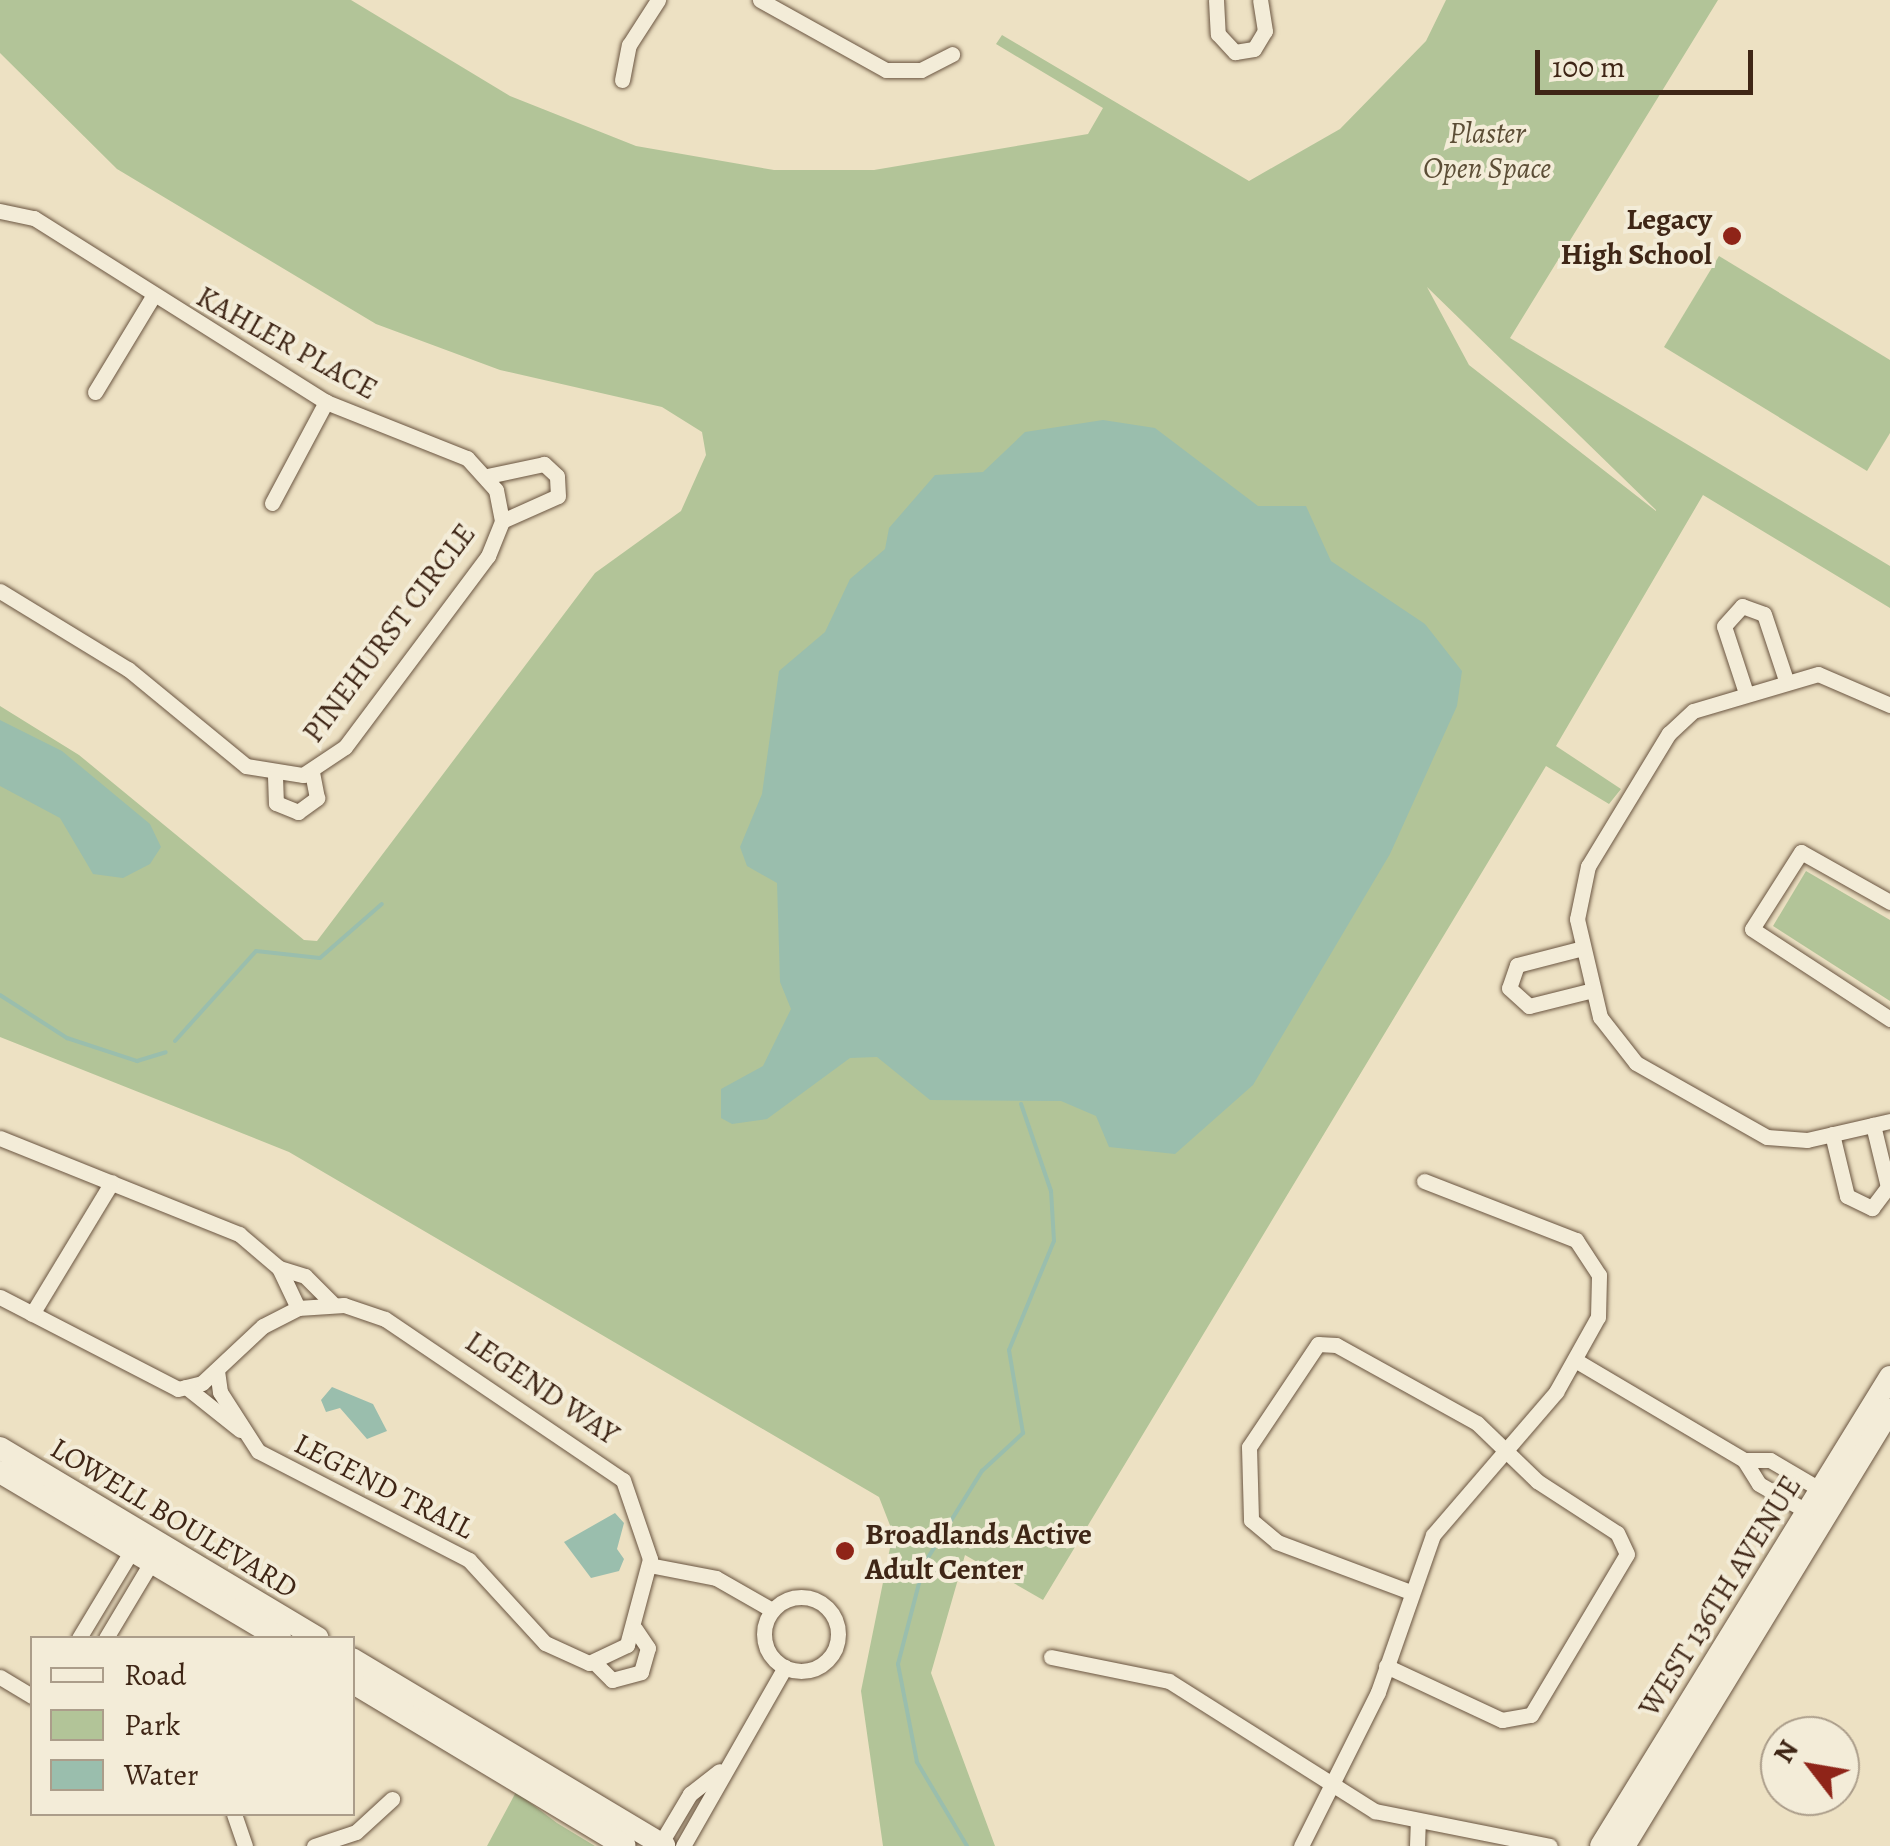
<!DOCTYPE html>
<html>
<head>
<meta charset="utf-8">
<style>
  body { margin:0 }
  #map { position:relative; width:1890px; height:1846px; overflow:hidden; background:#ede1c3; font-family:Alegreya,serif }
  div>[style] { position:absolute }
  .green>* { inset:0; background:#b2c498 }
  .water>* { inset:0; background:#9abead }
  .stream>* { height:4px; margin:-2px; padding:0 2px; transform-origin:2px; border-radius:2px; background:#9abead }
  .roads { filter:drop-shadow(0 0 2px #6a5541) drop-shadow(0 0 2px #6a5541) }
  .street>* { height:15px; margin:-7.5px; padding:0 7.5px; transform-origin:7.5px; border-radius:7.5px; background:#f3ecd8 }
  .street>.ring { margin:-7.5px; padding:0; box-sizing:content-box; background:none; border:15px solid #f3ecd8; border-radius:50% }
  .secondary>* { height:22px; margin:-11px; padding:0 11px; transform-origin:11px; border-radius:11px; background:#f3ecd8 }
  .dots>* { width:28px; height:28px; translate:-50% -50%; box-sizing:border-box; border:5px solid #f3ecd8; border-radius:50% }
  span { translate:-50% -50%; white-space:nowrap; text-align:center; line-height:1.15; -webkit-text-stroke:8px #f3ecd8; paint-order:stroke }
  .park-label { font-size:30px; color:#5c4e36; font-style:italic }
  .poi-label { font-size:30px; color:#3f2616; font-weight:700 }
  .right { translate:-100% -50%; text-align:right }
  .left { translate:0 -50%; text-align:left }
  .street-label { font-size:30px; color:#3f2616 }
  .legend { position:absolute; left:30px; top:1636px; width:325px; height:180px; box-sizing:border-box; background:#f3ecd8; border:2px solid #ab9d8a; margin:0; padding:12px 18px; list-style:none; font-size:30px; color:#3f2616 }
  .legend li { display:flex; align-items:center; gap:20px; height:50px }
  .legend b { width:50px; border:2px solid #ab9d8a }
  .north { position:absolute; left:1760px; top:1716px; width:100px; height:100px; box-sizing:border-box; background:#f3ecd8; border:2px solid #ab9d8a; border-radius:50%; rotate:301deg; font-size:28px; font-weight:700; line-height:40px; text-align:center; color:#3f2616 }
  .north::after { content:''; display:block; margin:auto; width:35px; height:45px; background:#8f2418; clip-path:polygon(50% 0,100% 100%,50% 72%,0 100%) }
  .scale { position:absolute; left:1535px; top:50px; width:218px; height:45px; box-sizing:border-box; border:5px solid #3f2616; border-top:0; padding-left:12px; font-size:30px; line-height:35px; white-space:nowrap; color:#3f2616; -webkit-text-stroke:8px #f3ecd8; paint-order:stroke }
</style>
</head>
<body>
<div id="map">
  <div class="green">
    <div style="clip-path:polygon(evenodd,0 0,351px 0,510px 96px,636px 146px,774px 170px,874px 170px,1088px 134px,1103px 108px,996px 44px,1002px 35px,1249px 181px,1340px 129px,1426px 41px,1446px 0,1718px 0,1510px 338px,1890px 566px,1890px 608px,1703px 495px,1556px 746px,1621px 789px,1609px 804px,1546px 766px,1043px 1600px,965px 1555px,931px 1673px,995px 1846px,883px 1846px,861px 1691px,893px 1533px,879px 1497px,289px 1152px,0 1037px,0 706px,79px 755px,304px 940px,317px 941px,595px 573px,681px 511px,706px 455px,702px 432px,662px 407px,500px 370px,376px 324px,117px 169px,0 53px,0 0,1427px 287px,1656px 510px,1656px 511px,1469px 365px,1427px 287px)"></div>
    <div style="clip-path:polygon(1719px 256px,1890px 360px,1890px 433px,1867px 471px,1664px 347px)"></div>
    <div style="clip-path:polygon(1806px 871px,1890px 920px,1890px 1001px,1773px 926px)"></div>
    <div style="clip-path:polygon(516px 1792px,557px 1823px,595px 1846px,487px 1846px)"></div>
  </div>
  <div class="water">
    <div style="clip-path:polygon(1103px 420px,1155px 428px,1258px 506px,1306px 506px,1331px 561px,1425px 624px,1462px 671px,1457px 706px,1390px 854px,1253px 1085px,1175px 1154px,1109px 1147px,1096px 1116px,1061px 1101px,930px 1100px,877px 1057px,850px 1058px,767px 1119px,732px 1124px,721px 1118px,721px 1089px,763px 1066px,791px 1009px,780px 982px,777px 883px,747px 866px,740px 847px,762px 794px,779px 671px,825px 632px,850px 579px,885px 549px,889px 528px,935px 475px,983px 472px,1025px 432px)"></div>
    <div style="clip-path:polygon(0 720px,62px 751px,150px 824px,161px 847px,150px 864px,123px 878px,93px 874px,60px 818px,0 786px)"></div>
    <div style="clip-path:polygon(332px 1387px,373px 1404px,387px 1431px,367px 1439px,340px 1408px,326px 1412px,321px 1400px)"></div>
    <div style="clip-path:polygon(615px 1513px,624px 1523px,617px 1549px,624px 1559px,619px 1571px,591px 1578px,564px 1542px)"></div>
  </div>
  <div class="stream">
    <div style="left:0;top:995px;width:80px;rotate:32.7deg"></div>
    <div style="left:67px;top:1038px;width:74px;rotate:18.2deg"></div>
    <div style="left:137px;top:1061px;width:30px;rotate:-17deg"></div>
    <div style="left:175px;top:1041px;width:121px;rotate:-48deg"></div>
    <div style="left:256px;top:951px;width:64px;rotate:6.2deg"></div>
    <div style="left:320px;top:958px;width:82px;rotate:-41.1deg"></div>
    <div style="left:967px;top:1846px;width:98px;rotate:-120.8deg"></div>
    <div style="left:917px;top:1762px;width:100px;rotate:-101deg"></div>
    <div style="left:898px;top:1664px;width:103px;rotate:-75.4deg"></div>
    <div style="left:924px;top:1564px;width:110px;rotate:-58.1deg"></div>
    <div style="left:982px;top:1471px;width:56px;rotate:-42.8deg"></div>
    <div style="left:1023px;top:1433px;width:84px;rotate:-99.6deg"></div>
    <div style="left:1009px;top:1350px;width:118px;rotate:-67.6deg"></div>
    <div style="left:1054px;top:1241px;width:50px;rotate:-93.4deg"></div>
    <div style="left:1051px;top:1191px;width:92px;rotate:-109deg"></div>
  </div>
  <div class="roads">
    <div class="street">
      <div style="left:760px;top:0;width:144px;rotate:29.1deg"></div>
      <div style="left:886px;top:70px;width:35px"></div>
      <div style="left:921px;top:70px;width:35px;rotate:-27deg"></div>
      <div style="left:1216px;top:0;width:34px;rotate:87deg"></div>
      <div style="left:1218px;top:34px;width:25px;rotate:47deg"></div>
      <div style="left:1235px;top:52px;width:19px;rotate:-9deg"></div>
      <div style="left:1254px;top:49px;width:21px;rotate:-59deg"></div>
      <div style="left:1265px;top:31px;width:31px;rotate:-99deg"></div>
      <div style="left:622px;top:80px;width:36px;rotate:-79deg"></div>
      <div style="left:629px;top:45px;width:54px;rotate:-57.2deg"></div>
      <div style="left:0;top:211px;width:35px;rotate:12deg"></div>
      <div style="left:34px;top:218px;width:345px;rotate:32.2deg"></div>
      <div style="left:326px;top:402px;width:152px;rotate:21.7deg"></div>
      <div style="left:467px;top:458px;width:43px;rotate:47.8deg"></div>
      <div style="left:496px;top:490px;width:32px;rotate:79deg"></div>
      <div style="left:95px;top:392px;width:110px;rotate:-58.8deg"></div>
      <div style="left:272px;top:503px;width:115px;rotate:-61.9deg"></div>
      <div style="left:0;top:591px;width:150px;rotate:31.4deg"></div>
      <div style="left:128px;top:669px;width:153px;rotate:39.4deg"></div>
      <div style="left:246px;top:766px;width:58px;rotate:9deg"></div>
      <div style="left:303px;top:775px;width:50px;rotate:-33.7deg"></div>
      <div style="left:345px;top:747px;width:239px;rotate:-53.2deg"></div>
      <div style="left:488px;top:556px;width:38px;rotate:-68deg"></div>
      <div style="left:502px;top:521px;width:61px;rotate:-24.1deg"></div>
      <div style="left:558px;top:496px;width:20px;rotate:-93deg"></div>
      <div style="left:557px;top:476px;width:18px;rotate:-137deg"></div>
      <div style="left:544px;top:464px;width:57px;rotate:167.9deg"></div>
      <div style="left:1745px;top:690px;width:67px;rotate:-108.2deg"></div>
      <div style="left:1724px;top:626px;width:27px;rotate:-48deg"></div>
      <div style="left:1742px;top:606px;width:23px;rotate:20deg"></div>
      <div style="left:1764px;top:614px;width:66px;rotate:71.6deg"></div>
      <div style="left:1890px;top:705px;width:78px;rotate:-156.7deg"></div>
      <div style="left:1818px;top:674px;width:130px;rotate:163.5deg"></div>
      <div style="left:1693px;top:711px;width:33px;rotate:137deg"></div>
      <div style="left:1669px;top:733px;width:156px;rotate:121.3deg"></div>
      <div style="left:1588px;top:866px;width:54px;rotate:101.7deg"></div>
      <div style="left:1577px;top:919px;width:101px;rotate:76.8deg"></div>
      <div style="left:1600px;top:1017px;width:58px;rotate:52deg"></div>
      <div style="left:1636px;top:1063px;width:150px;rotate:29.5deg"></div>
      <div style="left:1767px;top:1137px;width:40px;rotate:4.3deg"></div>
      <div style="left:1807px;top:1140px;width:85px;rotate:-12.9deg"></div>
      <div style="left:275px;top:776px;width:27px;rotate:88deg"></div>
      <div style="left:276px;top:803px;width:24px;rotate:22deg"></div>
      <div style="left:298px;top:812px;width:24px;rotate:-36deg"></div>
      <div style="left:317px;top:798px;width:26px;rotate:-101deg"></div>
      <div style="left:1890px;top:902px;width:102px;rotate:-150.7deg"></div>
      <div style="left:1801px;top:852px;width:91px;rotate:122.5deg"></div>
      <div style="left:1752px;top:929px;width:165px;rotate:33.1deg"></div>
      <div style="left:1583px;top:948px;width:68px;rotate:165.6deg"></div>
      <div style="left:1517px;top:965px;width:24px;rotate:109deg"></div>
      <div style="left:1509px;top:988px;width:27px;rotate:42deg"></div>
      <div style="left:1529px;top:1006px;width:66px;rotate:-14deg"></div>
      <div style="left:1832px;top:1134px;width:64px;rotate:76.4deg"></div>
      <div style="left:1847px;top:1196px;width:28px;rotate:26deg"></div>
      <div style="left:1872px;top:1208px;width:26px;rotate:-53deg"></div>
      <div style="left:1888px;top:1187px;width:64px;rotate:-103.6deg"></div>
      <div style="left:0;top:1138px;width:258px;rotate:21.9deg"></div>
      <div style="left:239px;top:1234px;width:52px;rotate:40.4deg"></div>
      <div style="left:0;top:1297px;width:200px;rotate:27.3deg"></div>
      <div style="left:178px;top:1389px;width:25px;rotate:-14deg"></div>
      <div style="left:202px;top:1383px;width:83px;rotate:-43.1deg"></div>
      <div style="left:263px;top:1326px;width:39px;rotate:-27deg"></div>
      <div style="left:298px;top:1308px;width:46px;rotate:-3.7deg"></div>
      <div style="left:344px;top:1305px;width:43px;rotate:18.9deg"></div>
      <div style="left:385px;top:1319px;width:287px;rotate:34.1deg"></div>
      <div style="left:623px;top:1480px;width:83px;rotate:71.1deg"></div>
      <div style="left:650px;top:1559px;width:89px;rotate:105deg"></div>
      <div style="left:627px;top:1645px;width:42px;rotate:154.7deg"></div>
      <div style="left:589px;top:1663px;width:48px;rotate:-155.6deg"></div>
      <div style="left:545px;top:1643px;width:113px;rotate:-132.5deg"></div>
      <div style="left:469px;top:1560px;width:237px;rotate:-152.7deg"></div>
      <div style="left:258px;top:1451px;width:70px;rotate:-122.8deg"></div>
      <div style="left:220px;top:1392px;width:21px;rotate:-98deg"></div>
      <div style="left:298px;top:1308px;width:44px;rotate:-115.4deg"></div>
      <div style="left:279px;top:1268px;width:27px;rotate:17deg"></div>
      <div style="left:305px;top:1276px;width:40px;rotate:45deg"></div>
      <div style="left:32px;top:1314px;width:154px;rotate:-58.8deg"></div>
      <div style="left:1575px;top:1360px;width:196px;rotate:30.6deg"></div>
      <div style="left:1744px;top:1460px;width:28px;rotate:58deg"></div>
      <div style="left:1759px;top:1484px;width:64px;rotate:29.7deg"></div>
      <div style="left:186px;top:1387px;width:69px;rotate:38.5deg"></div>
      <div style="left:1744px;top:1460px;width:26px"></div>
      <div style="left:1770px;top:1460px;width:67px;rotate:30.4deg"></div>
      <div style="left:649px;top:1565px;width:68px;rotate:11deg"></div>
      <div style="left:716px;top:1578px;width:64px;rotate:29.7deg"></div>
      <div class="ring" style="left:764px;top:1597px;width:59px;height:59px"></div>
      <div style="left:79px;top:1638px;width:109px;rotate:-58.9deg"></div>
      <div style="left:106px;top:1638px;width:96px;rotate:-59.1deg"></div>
      <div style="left:1051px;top:1657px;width:120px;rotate:11.5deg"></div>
      <div style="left:1169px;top:1681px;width:244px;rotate:32.3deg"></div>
      <div style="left:1375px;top:1811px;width:178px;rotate:11.3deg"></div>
      <div style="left:595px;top:1663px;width:24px;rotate:45deg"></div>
      <div style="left:612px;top:1680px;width:30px;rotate:-15deg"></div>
      <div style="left:641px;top:1672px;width:25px;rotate:-74deg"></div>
      <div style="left:648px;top:1648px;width:23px;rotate:-124deg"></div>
      <div style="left:1386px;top:1666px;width:128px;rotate:25deg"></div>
      <div style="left:1502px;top:1720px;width:29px;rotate:-10deg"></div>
      <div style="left:1531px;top:1715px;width:187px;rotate:-59.2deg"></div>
      <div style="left:1627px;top:1554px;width:23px;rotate:-115deg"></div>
      <div style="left:1617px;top:1533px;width:95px;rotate:-147deg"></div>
      <div style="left:1537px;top:1481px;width:83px;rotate:-136deg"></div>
      <div style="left:1477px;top:1423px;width:161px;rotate:-151deg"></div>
      <div style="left:1336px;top:1345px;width:18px;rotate:-177deg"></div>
      <div style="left:1318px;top:1344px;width:124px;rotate:123.8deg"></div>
      <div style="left:1249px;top:1447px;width:73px;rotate:88.4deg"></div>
      <div style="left:1251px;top:1520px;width:34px;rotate:40deg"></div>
      <div style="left:1277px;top:1542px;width:140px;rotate:20.5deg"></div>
      <div style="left:0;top:1677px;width:37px;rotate:31deg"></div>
      <div style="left:234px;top:1814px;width:34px;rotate:71deg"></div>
      <div style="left:314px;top:1846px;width:44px;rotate:-18.4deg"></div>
      <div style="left:356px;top:1832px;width:49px;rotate:-42.5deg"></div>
      <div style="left:659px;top:1846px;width:61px;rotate:-59.2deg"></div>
      <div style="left:690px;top:1794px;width:37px;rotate:-38deg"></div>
      <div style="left:683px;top:1846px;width:206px;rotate:-60.3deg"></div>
      <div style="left:1301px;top:1846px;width:172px;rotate:-63.4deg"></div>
      <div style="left:1378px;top:1692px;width:166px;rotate:-70.7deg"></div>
      <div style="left:1433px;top:1535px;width:189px;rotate:-49.3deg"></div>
      <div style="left:1556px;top:1392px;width:86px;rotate:-60.8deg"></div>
      <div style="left:1598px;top:1317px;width:42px;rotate:-88.6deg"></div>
      <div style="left:1599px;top:1275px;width:42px;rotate:-123.3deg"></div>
      <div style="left:1576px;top:1240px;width:163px;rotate:-158.8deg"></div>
      <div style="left:1417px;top:1846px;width:24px;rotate:-88deg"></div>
    </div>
    <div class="secondary">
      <div style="left:0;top:1448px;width:370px;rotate:30.9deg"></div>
      <div style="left:0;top:1472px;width:326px;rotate:30.7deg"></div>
      <div style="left:352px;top:1659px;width:364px;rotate:30.9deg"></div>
      <div style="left:352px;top:1682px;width:318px;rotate:31deg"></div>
      <div style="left:1601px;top:1846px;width:551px;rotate:-58.36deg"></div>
      <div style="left:1624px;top:1846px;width:511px;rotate:-58.61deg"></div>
    </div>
  </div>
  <div class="dots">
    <div style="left:1732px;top:236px;background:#8f2418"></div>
    <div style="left:845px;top:1551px;background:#8f2418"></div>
  </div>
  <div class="park-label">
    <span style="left:1487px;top:150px">Plaster<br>Open Space</span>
  </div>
  <div class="poi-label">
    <span class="right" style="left:1712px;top:236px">Legacy<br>High School</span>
    <span class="left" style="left:865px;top:1551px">Broadlands Active<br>Adult Center</span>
  </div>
  <div class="street-label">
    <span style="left:287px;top:343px;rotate:29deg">KAHLER PLACE</span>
    <span style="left:389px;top:633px;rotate:-53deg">PINEHURST CIRCLE</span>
    <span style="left:542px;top:1388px;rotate:34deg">LEGEND WAY</span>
    <span style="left:384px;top:1486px;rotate:27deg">LEGEND TRAIL</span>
    <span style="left:174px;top:1518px;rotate:31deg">LOWELL BOULEVARD</span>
    <span style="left:1720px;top:1596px;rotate:-58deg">WEST 136TH AVENUE</span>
  </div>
  <ul class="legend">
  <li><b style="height:12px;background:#f3ecd8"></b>Road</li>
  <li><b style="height:28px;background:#b2c498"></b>Park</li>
  <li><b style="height:28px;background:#9abead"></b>Water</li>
  </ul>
  <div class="north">N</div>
  <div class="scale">100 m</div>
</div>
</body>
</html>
